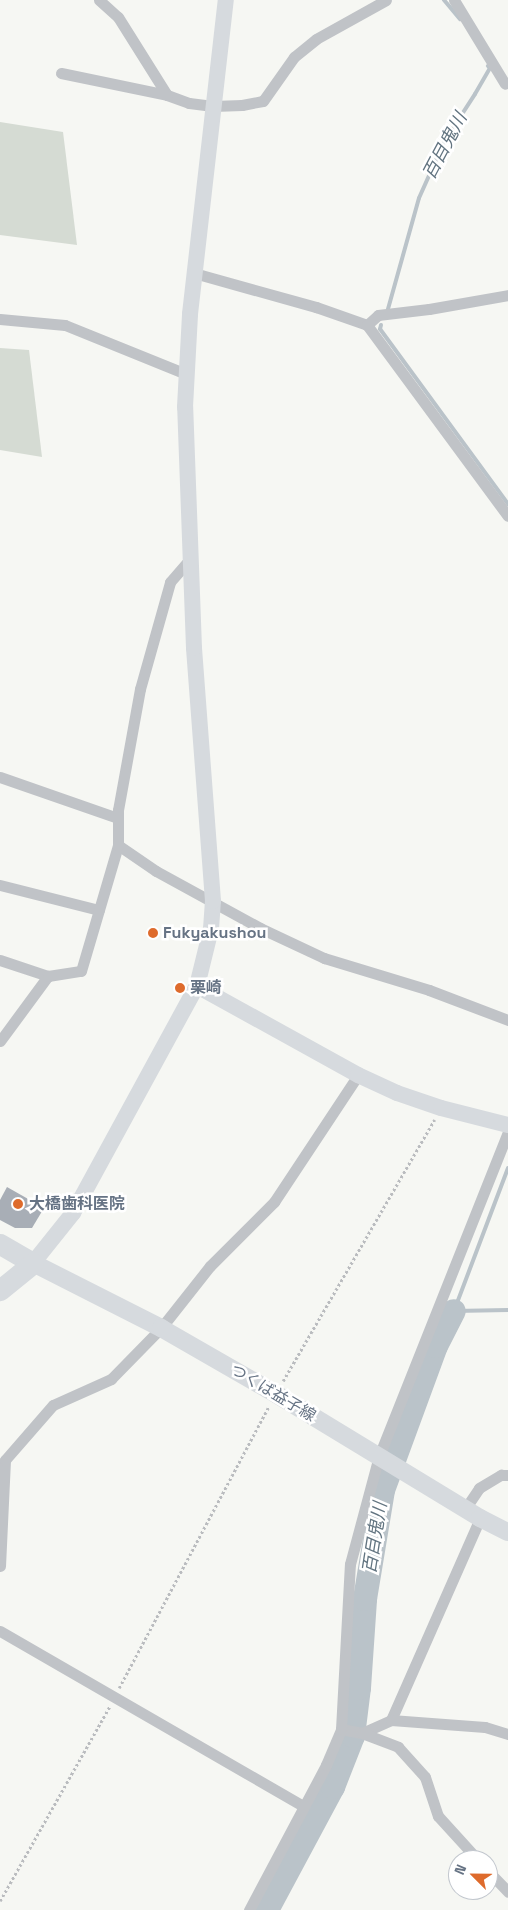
<!DOCTYPE html>
<html>
<head>
<meta charset="utf-8">
<style>
  body { margin:0 }
  #map { position:relative; width:508px; height:1910px; overflow:hidden; background:#f6f7f3; font-family:"Space Grotesk","Noto Sans JP",sans-serif }
  div>[style] { position:absolute }
  .green>* { inset:0; background:#d5dbd3 }
  .stream>* { height:4px; margin:-2px; padding:0 2px; transform-origin:2px; border-radius:2px; background:#bac3c9 }
  .river>* { height:24px; margin:-12px; padding:0 12px; transform-origin:12px; border-radius:12px; background:#bac3c9 }
  .building>* { inset:0; background:#a8aeb6 }
  .path>* { height:2.5px; margin-top:-1.25px; transform-origin:0; background:repeating-linear-gradient(90deg,#babcbf 0 2.5px,transparent 0 5px) }
  .street>* { height:11px; margin:-5.5px; padding:0 5.5px; transform-origin:5.5px; border-radius:5.5px; background:#c0c3c7 }
  .secondary>* { height:16px; margin:-8px; padding:0 8px; transform-origin:8px; border-radius:8px; background:#d6dade }
  .primary>* { height:18px; margin:-9px; padding:0 9px; transform-origin:9px; border-radius:9px; background:#d6dade }
  .highway>* { height:21px; margin:-10.5px; padding:0 10.5px; transform-origin:10.5px; border-radius:10.5px; background:#d6dade }
  .dots>* { width:14px; height:14px; translate:-50% -50%; box-sizing:border-box; border:2px solid #fff; border-radius:50% }
  span { translate:-50% -50%; white-space:nowrap; text-align:center; line-height:1.15; -webkit-text-stroke:5px #fff; paint-order:stroke }
  .poi-label { font-size:16px; color:#667384; font-weight:700 }
  .left { translate:0 -50%; text-align:left }
  .street-label { font-size:16px; color:#667384 }
  .water-label { font-size:18px; color:#627480; font-style:italic }
  .north { position:absolute; left:448px; top:1850px; width:50px; height:50px; box-sizing:border-box; background:#fff; border:1px solid #c2c7ce; border-radius:50%; rotate:293deg; font-size:14px; font-weight:700; line-height:20px; text-align:center; color:#667384 }
  .north::after { content:''; display:block; margin:auto; width:18px; height:22px; background:#de6b2c; clip-path:polygon(50% 0,100% 100%,50% 72%,0 100%) }
</style>
</head>
<body>
<div id="map">
  <div class="green">
    <div style="clip-path:polygon(0 122px,63px 132px,77px 245px,0 235px)"></div>
    <div style="clip-path:polygon(0 348px,29px 350px,42px 457px,0 450px)"></div>
  </div>
  <div class="stream">
    <div style="left:444px;top:0;width:25px;rotate:50deg"></div>
    <div style="left:388px;top:309px;width:115px;rotate:-74.4deg"></div>
    <div style="left:419px;top:198px;width:61px;rotate:-65.9deg"></div>
    <div style="left:444px;top:142px;width:57px;rotate:-57.1deg"></div>
    <div style="left:475px;top:94px;width:30px;rotate:-60deg"></div>
    <div style="left:490px;top:68px;width:3px;rotate:-135deg"></div>
    <div style="left:381px;top:325px;width:4px;rotate:104deg"></div>
    <div style="left:380px;top:329px;width:217px;rotate:53.8deg"></div>
    <div style="left:508px;top:1168px;width:153px;rotate:110.7deg"></div>
    <div style="left:454px;top:1311px;width:54px;rotate:-1.1deg"></div>
  </div>
  <div class="river">
    <div style="left:267px;top:1910px;width:140px;rotate:-61.8deg"></div>
    <div style="left:333px;top:1787px;width:55px;rotate:-68.6deg"></div>
    <div style="left:353px;top:1736px;width:48px;rotate:-82.9deg"></div>
    <div style="left:359px;top:1688px;width:89px;rotate:-86.1deg"></div>
    <div style="left:365px;top:1599px;width:110px;rotate:-80.6deg"></div>
    <div style="left:383px;top:1490px;width:153px;rotate:-69.8deg"></div>
    <div style="left:436px;top:1346px;width:39px;rotate:-63deg"></div>
  </div>
  <div class="building">
    <div style="clip-path:polygon(7px 1187px,44px 1208px,32px 1228px,15px 1228px,0 1220px,0 1200px)"></div>
  </div>
  <div class="path">
    <div style="left:283px;top:1381px;width:302px;rotate:-59.9deg"></div>
    <div style="left:119px;top:1688px;width:319px;rotate:-62deg"></div>
    <div style="left:0;top:1901px;width:224px;rotate:-60.6deg"></div>
  </div>
  <div class="street">
    <div style="left:99px;top:0;width:25px;rotate:42deg"></div>
    <div style="left:118px;top:17px;width:92px;rotate:57.9deg"></div>
    <div style="left:167px;top:95px;width:23px;rotate:20deg"></div>
    <div style="left:189px;top:103px;width:24px;rotate:7deg"></div>
    <div style="left:213px;top:106px;width:29px;rotate:-2deg"></div>
    <div style="left:242px;top:105px;width:21px;rotate:-11deg"></div>
    <div style="left:263px;top:101px;width:54px;rotate:-54.8deg"></div>
    <div style="left:294px;top:57px;width:28px;rotate:-39deg"></div>
    <div style="left:316px;top:39px;width:80px;rotate:-29.1deg"></div>
    <div style="left:454px;top:0;width:98px;rotate:58.7deg"></div>
    <div style="left:61px;top:73px;width:108px;rotate:11.7deg"></div>
    <div style="left:194px;top:273px;width:127px;rotate:15.6deg"></div>
    <div style="left:316px;top:307px;width:54px;rotate:19.4deg"></div>
    <div style="left:367px;top:325px;width:237px;rotate:53.6deg"></div>
    <div style="left:0;top:319px;width:65px;rotate:5.3deg"></div>
    <div style="left:65px;top:325px;width:131px;rotate:22deg"></div>
    <div style="left:367px;top:325px;width:15px;rotate:-42deg"></div>
    <div style="left:378px;top:315px;width:51px;rotate:-6.7deg"></div>
    <div style="left:429px;top:309px;width:80px;rotate:-10deg"></div>
    <div style="left:0;top:777px;width:125px;rotate:19.2deg"></div>
    <div style="left:118px;top:845px;width:46px;rotate:34.4deg"></div>
    <div style="left:156px;top:871px;width:119px;rotate:28.7deg"></div>
    <div style="left:260px;top:928px;width:71px;rotate:25.1deg"></div>
    <div style="left:324px;top:958px;width:110px;rotate:16.9deg"></div>
    <div style="left:429px;top:990px;width:85px;rotate:20.8deg"></div>
    <div style="left:0;top:885px;width:102px;rotate:14.2deg"></div>
    <div style="left:0;top:960px;width:51px;rotate:18.4deg"></div>
    <div style="left:0;top:1041px;width:81px;rotate:-53.6deg"></div>
    <div style="left:48px;top:976px;width:33px;rotate:-9deg"></div>
    <div style="left:81px;top:971px;width:131px;rotate:-73.6deg"></div>
    <div style="left:118px;top:845px;width:35px;rotate:-90deg"></div>
    <div style="left:118px;top:810px;width:123px;rotate:-79.7deg"></div>
    <div style="left:140px;top:689px;width:111px;rotate:-74.3deg"></div>
    <div style="left:170px;top:582px;width:30px;rotate:-49deg"></div>
    <div style="left:465px;top:1509px;width:25px;rotate:-56deg"></div>
    <div style="left:479px;top:1488px;width:26px;rotate:-31deg"></div>
    <div style="left:501px;top:1475px;width:7px"></div>
    <div style="left:0;top:1566px;width:106px;rotate:-87.3deg"></div>
    <div style="left:5px;top:1460px;width:73px;rotate:-48.9deg"></div>
    <div style="left:53px;top:1405px;width:64px;rotate:-24.1deg"></div>
    <div style="left:111px;top:1379px;width:71px;rotate:-45.6deg"></div>
    <div style="left:161px;top:1328px;width:79px;rotate:-51.7deg"></div>
    <div style="left:210px;top:1266px;width:91px;rotate:-45deg"></div>
    <div style="left:274px;top:1202px;width:152px;rotate:-56.5deg"></div>
    <div style="left:0;top:1631px;width:350px;rotate:30deg"></div>
    <div style="left:391px;top:1720px;width:221px;rotate:-66.2deg"></div>
    <div style="left:341px;top:1729px;width:21px;rotate:11deg"></div>
    <div style="left:362px;top:1733px;width:32px;rotate:-24deg"></div>
    <div style="left:391px;top:1720px;width:94px;rotate:4.3deg"></div>
    <div style="left:485px;top:1727px;width:24px;rotate:17deg"></div>
    <div style="left:362px;top:1733px;width:39px;rotate:21deg"></div>
    <div style="left:398px;top:1747px;width:40px;rotate:48deg"></div>
    <div style="left:425px;top:1777px;width:41px;rotate:71.6deg"></div>
    <div style="left:438px;top:1816px;width:59px;rotate:47.7deg"></div>
    <div style="left:488px;top:1871px;width:29px;rotate:46deg"></div>
    <div style="left:249px;top:1910px;width:164px;rotate:-62deg"></div>
    <div style="left:326px;top:1765px;width:39px;rotate:-67deg"></div>
    <div style="left:341px;top:1729px;width:165px;rotate:-86.9deg"></div>
    <div style="left:350px;top:1564px;width:112px;rotate:-75deg"></div>
    <div style="left:379px;top:1456px;width:349px;rotate:-68.3deg"></div>
  </div>
  <div class="secondary">
    <div style="left:197px;top:986px;width:184px;rotate:28.9deg"></div>
    <div style="left:358px;top:1075px;width:43px;rotate:24.8deg"></div>
    <div style="left:397px;top:1093px;width:46px;rotate:18.8deg"></div>
    <div style="left:441px;top:1108px;width:69px;rotate:14.2deg"></div>
    <div style="left:33px;top:1263px;width:64px;rotate:-51.3deg"></div>
    <div style="left:73px;top:1213px;width:259px;rotate:-61.4deg"></div>
    <div style="left:197px;top:986px;width:59px;rotate:-76.2deg"></div>
    <div style="left:211px;top:929px;width:28px;rotate:-86deg"></div>
    <div style="left:213px;top:901px;width:254px;rotate:-94.3deg"></div>
    <div style="left:194px;top:648px;width:241px;rotate:-92.1deg"></div>
    <div style="left:185px;top:407px;width:93px;rotate:-86.9deg"></div>
    <div style="left:190px;top:314px;width:316px;rotate:-83.5deg"></div>
  </div>
  <div class="primary">
    <div style="left:33px;top:1263px;width:144px;rotate:26.9deg"></div>
    <div style="left:161px;top:1328px;width:133px;rotate:29.9deg"></div>
    <div style="left:276px;top:1394px;width:239px;rotate:31.3deg"></div>
    <div style="left:480px;top:1518px;width:31px;rotate:27deg"></div>
  </div>
  <div class="highway">
    <div style="left:0;top:1244px;width:38px;rotate:30deg"></div>
    <div style="left:33px;top:1263px;width:43px;rotate:140.7deg"></div>
  </div>
  <div class="dots">
    <div style="left:153px;top:933px;background:#de6b2c"></div>
    <div style="left:180px;top:988px;background:#de6b2c"></div>
    <div style="left:18px;top:1204px;background:#de6b2c"></div>
  </div>
  <div class="poi-label">
    <span class="left" style="left:163px;top:933px">Fukyakushou</span>
    <span class="left" style="left:190px;top:988px">栗崎</span>
    <span class="left" style="left:29px;top:1204px">大橋歯科医院</span>
  </div>
  <div class="street-label">
    <span style="left:273px;top:1393px;rotate:31deg">つくば益子線</span>
  </div>
  <div class="water-label">
    <span style="left:445px;top:146px;rotate:-62deg">百目鬼川</span>
    <span style="left:375px;top:1538px;rotate:-81deg">百目鬼川</span>
  </div>
  <div class="north">N</div>
</div>
</body>
</html>
